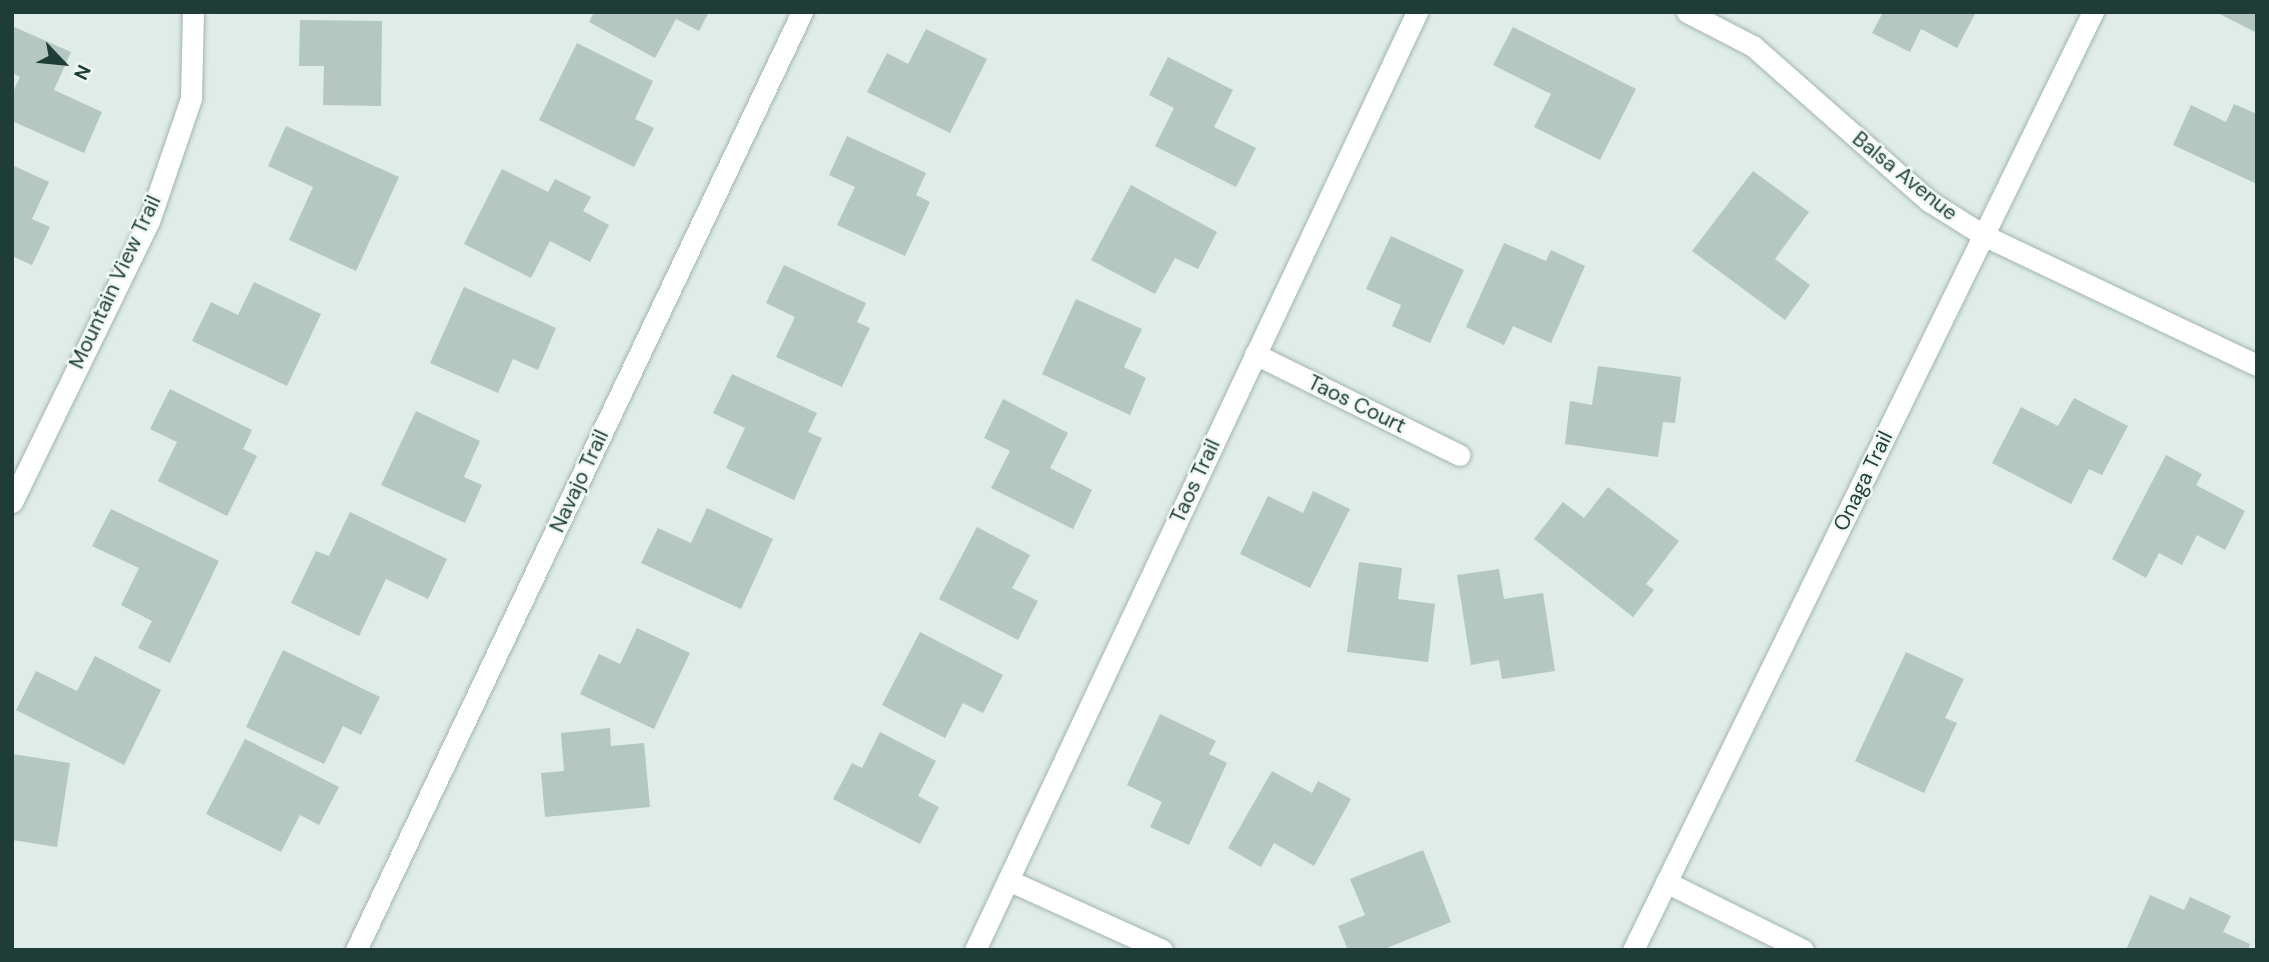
<!DOCTYPE html>
<html>
<head>
<meta charset="utf-8">
<style>
  body { margin:0 }
  #map { position:relative; width:2269px; height:962px; overflow:hidden; background:#dfece7; font-family:"DM Sans",sans-serif }
  div>[style] { position:absolute }
  .building>* { inset:0; background:#b4c7c0 }
  .roads { filter:drop-shadow(0 0 2px #a2b4af) drop-shadow(0 0 2px #a2b4af) }
  .street>* { height:21px; margin:-10.5px; padding:0 10.5px; transform-origin:10.5px; border-radius:10.5px; background:#fff }
  .secondary>* { height:21px; margin:-10.5px; padding:0 10.5px; transform-origin:10.5px; border-radius:10.5px; background:#fff }
  span { translate:-50% -50%; white-space:nowrap; text-align:center; line-height:1.15; -webkit-text-stroke:5px #f0f8f5; paint-order:stroke }
  .street-label { font-size:21px; color:#1f3d37 }
  .frame { position:absolute; inset:0; border:14px solid #1f3d37; pointer-events:none }
  .north { position:absolute; left:28px; top:28px; width:70px; height:70px; -webkit-text-stroke:5px #f0f8f5; paint-order:stroke; rotate:116deg; font-size:19px; font-weight:700; line-height:28px; text-align:center; color:#1f3d37 }
  .north::after { content:''; display:block; margin:auto; width:24px; height:32px; background:#1f3d37; clip-path:polygon(50% 0,100% 100%,50% 72%,0 100%) }
</style>
</head>
<body>
<div id="map">
  <div class="building">
    <div style="clip-path:polygon(594px 12px,709px 12px,699px 31px,676px 19px,655px 58px,589px 22px)"></div>
    <div style="clip-path:polygon(1883px 12px,1976px 12px,1957px 48px,1921px 29px,1910px 52px,1872px 33px)"></div>
    <div style="clip-path:polygon(2216px 12px,2257px 12px,2257px 33px)"></div>
    <div style="clip-path:polygon(300px 20px,382px 21px,381px 106px,323px 105px,324px 66px,299px 66px)"></div>
    <div style="clip-path:polygon(12px 26px,71px 52px,54px 90px,102px 112px,84px 153px,12px 121px,12px 94px,20px 77px,12px 73px)"></div>
    <div style="clip-path:polygon(1513px 27px,1636px 89px,1600px 160px,1534px 127px,1551px 94px,1493px 65px)"></div>
    <div style="clip-path:polygon(926px 29px,987px 59px,950px 133px,867px 92px,887px 53px,908px 64px)"></div>
    <div style="clip-path:polygon(577px 43px,653px 81px,635px 119px,654px 128px,634px 167px,539px 120px)"></div>
    <div style="clip-path:polygon(1168px 57px,1233px 90px,1214px 127px,1256px 148px,1236px 187px,1155px 146px,1174px 108px,1149px 95px)"></div>
    <div style="clip-path:polygon(2234px 104px,2257px 114px,2257px 184px,2173px 145px,2191px 105px,2226px 122px)"></div>
    <div style="clip-path:polygon(286px 126px,399px 177px,356px 271px,289px 240px,313px 187px,268px 166px)"></div>
    <div style="clip-path:polygon(847px 136px,926px 173px,916px 195px,930px 202px,905px 256px,837px 225px,855px 187px,829px 175px)"></div>
    <div style="clip-path:polygon(12px 165px,49px 182px,32px 219px,50px 227px,32px 265px,12px 256px)"></div>
    <div style="clip-path:polygon(502px 169px,548px 192px,555px 179px,591px 197px,583px 211px,609px 225px,590px 262px,550px 241px,531px 278px,464px 244px)"></div>
    <div style="clip-path:polygon(1753px 171px,1809px 212px,1775px 259px,1810px 285px,1785px 320px,1692px 251px)"></div>
    <div style="clip-path:polygon(1131px 185px,1217px 232px,1198px 269px,1175px 258px,1155px 294px,1091px 260px)"></div>
    <div style="clip-path:polygon(1391px 236px,1464px 270px,1430px 343px,1392px 326px,1401px 305px,1366px 289px)"></div>
    <div style="clip-path:polygon(1504px 243px,1546px 261px,1551px 250px,1585px 266px,1551px 343px,1513px 326px,1504px 345px,1466px 327px)"></div>
    <div style="clip-path:polygon(784px 265px,866px 303px,857px 322px,870px 328px,842px 387px,776px 357px,795px 317px,766px 303px)"></div>
    <div style="clip-path:polygon(254px 282px,321px 314px,287px 386px,192px 341px,211px 302px,238px 315px)"></div>
    <div style="clip-path:polygon(464px 287px,556px 328px,538px 370px,513px 359px,498px 393px,430px 363px)"></div>
    <div style="clip-path:polygon(1076px 299px,1142px 329px,1124px 367px,1146px 378px,1130px 415px,1042px 374px)"></div>
    <div style="clip-path:polygon(1598px 366px,1681px 377px,1675px 423px,1663px 422px,1658px 457px,1565px 444px,1570px 401px,1592px 405px)"></div>
    <div style="clip-path:polygon(732px 374px,817px 413px,808px 432px,822px 438px,794px 500px,726px 468px,745px 428px,713px 413px)"></div>
    <div style="clip-path:polygon(170px 389px,252px 430px,243px 449px,257px 456px,227px 516px,158px 481px,177px 442px,150px 429px)"></div>
    <div style="clip-path:polygon(2074px 398px,2128px 426px,2102px 475px,2089px 469px,2071px 504px,1992px 463px,2021px 407px,2058px 426px)"></div>
    <div style="clip-path:polygon(1003px 399px,1068px 433px,1050px 468px,1092px 490px,1073px 529px,991px 488px,1010px 451px,984px 438px)"></div>
    <div style="clip-path:polygon(416px 411px,480px 441px,464px 477px,482px 485px,465px 523px,381px 485px)"></div>
    <div style="clip-path:polygon(2166px 455px,2202px 474px,2196px 485px,2245px 511px,2225px 550px,2197px 535px,2182px 565px,2159px 553px,2146px 578px,2112px 559px)"></div>
    <div style="clip-path:polygon(1608px 487px,1679px 541px,1646px 584px,1654px 590px,1633px 617px,1534px 539px,1563px 502px,1584px 518px)"></div>
    <div style="clip-path:polygon(1313px 491px,1350px 509px,1310px 588px,1240px 554px,1268px 496px,1303px 513px)"></div>
    <div style="clip-path:polygon(707px 508px,773px 539px,741px 609px,641px 563px,658px 528px,691px 543px)"></div>
    <div style="clip-path:polygon(111px 509px,219px 561px,170px 663px,138px 648px,152px 621px,121px 605px,139px 568px,92px 546px)"></div>
    <div style="clip-path:polygon(350px 512px,447px 559px,428px 599px,386px 579px,359px 636px,291px 603px,316px 551px,329px 556px)"></div>
    <div style="clip-path:polygon(977px 527px,1030px 555px,1012px 588px,1038px 601px,1018px 640px,939px 599px)"></div>
    <div style="clip-path:polygon(1359px 562px,1402px 568px,1398px 599px,1435px 604px,1428px 662px,1347px 652px)"></div>
    <div style="clip-path:polygon(1499px 569px,1504px 599px,1543px 593px,1555px 671px,1502px 679px,1499px 660px,1471px 665px,1457px 575px)"></div>
    <div style="clip-path:polygon(637px 628px,690px 653px,654px 729px,580px 694px,599px 654px,620px 664px)"></div>
    <div style="clip-path:polygon(920px 632px,1003px 675px,983px 713px,963px 703px,945px 738px,882px 705px)"></div>
    <div style="clip-path:polygon(283px 650px,380px 697px,361px 735px,343px 726px,324px 764px,246px 727px)"></div>
    <div style="clip-path:polygon(1906px 652px,1964px 679px,1945px 718px,1957px 723px,1924px 793px,1855px 761px)"></div>
    <div style="clip-path:polygon(95px 656px,161px 690px,124px 765px,16px 710px,36px 671px,77px 691px)"></div>
    <div style="clip-path:polygon(1160px 714px,1216px 741px,1209px 754px,1227px 763px,1189px 845px,1150px 827px,1162px 802px,1127px 785px)"></div>
    <div style="clip-path:polygon(610px 728px,611px 746px,644px 743px,650px 807px,545px 817px,541px 773px,564px 771px,561px 733px)"></div>
    <div style="clip-path:polygon(880px 732px,936px 761px,918px 796px,939px 807px,920px 844px,833px 799px,852px 763px,862px 768px)"></div>
    <div style="clip-path:polygon(245px 739px,339px 787px,319px 825px,300px 815px,281px 852px,206px 814px)"></div>
    <div style="clip-path:polygon(12px 754px,70px 763px,57px 847px,12px 840px)"></div>
    <div style="clip-path:polygon(1272px 771px,1312px 793px,1318px 781px,1351px 799px,1314px 866px,1274px 843px,1261px 867px,1228px 848px)"></div>
    <div style="clip-path:polygon(1423px 850px,1451px 922px,1382px 950px,1348px 950px,1338px 926px,1365px 915px,1350px 879px)"></div>
    <div style="clip-path:polygon(2150px 895px,2184px 910px,2190px 897px,2231px 916px,2223px 932px,2250px 944px,2248px 950px,2126px 950px)"></div>
  </div>
  <div class="roads">
    <div class="street">
      <div style="left:1687px;top:12px;width:74px;rotate:27.3deg"></div>
      <div style="left:1753px;top:46px;width:235px;rotate:41.4deg"></div>
      <div style="left:1929px;top:201px;width:64px;rotate:32.2deg"></div>
      <div style="left:1983px;top:235px;width:303px;rotate:25.4deg"></div>
      <div style="left:1255px;top:354px;width:228px;rotate:26.3deg"></div>
      <div style="left:12px;top:502px;width:313px;rotate:-64deg"></div>
      <div style="left:149px;top:221px;width:130px;rotate:-71.1deg"></div>
      <div style="left:191px;top:98px;width:86px;rotate:-88.7deg"></div>
      <div style="left:1008px;top:880px;width:169px;rotate:24.4deg"></div>
      <div style="left:1666px;top:882px;width:153px;rotate:26.4deg"></div>
      <div style="left:356px;top:950px;width:1039px;rotate:-64.57deg"></div>
      <div style="left:975px;top:950px;width:1037px;rotate:-64.77deg"></div>
    </div>
    <div class="secondary">
      <div style="left:1633px;top:950px;width:1045px;rotate:-63.88deg"></div>
    </div>
  </div>
  <div class="street-label">
    <span style="left:1905px;top:176px;rotate:39deg">Balsa Avenue</span>
    <span style="left:115px;top:282px;rotate:-65deg">Mountain View Trail</span>
    <span style="left:1357px;top:404px;rotate:26deg">Taos Court</span>
    <span style="left:579px;top:481px;rotate:-65deg">Navajo Trail</span>
    <span style="left:1195px;top:481px;rotate:-65deg">Taos Trail</span>
    <span style="left:1863px;top:481px;rotate:-64deg">Onaga Trail</span>
  </div>
  <div class="frame"></div>
  <div class="north">N</div>
</div>
</body>
</html>
